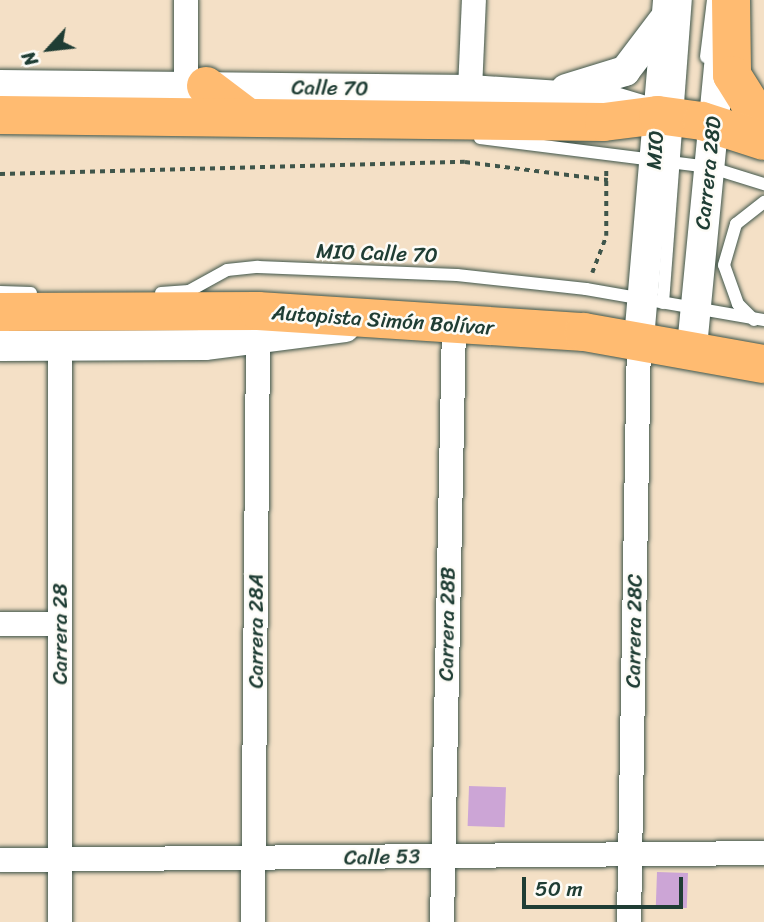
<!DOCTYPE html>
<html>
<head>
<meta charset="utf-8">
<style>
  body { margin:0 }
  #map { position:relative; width:764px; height:922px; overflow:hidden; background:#f4e0c6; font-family:Sriracha,sans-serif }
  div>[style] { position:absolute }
  .building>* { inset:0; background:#cca5d6; transform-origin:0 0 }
  .path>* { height:3.5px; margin-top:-1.75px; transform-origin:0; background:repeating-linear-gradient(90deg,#3f554a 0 5px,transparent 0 10px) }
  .roads { filter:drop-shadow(0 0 2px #3f554a) drop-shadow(0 0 2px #3f554a) }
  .service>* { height:12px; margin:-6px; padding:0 6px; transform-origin:6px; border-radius:6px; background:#fff }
  .minor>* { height:24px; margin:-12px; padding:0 12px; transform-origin:12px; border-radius:12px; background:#fff }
  .tertiary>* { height:30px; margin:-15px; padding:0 15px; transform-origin:15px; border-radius:15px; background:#fff }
  .trunk>* { height:38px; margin:-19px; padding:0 19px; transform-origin:19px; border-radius:19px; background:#ffbb71 }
  span { translate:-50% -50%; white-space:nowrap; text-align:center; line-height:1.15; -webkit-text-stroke:5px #fdfcf7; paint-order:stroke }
  .street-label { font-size:21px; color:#1f3d34 }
  .north { position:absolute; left:14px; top:14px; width:70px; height:70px; -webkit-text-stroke:5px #fdfcf7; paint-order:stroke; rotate:243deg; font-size:19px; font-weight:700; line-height:28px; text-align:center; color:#1f3d34 }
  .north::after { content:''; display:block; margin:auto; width:24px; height:32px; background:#1f3d34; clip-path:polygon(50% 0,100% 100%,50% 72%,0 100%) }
  .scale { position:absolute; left:522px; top:877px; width:161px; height:32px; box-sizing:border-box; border:4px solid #1f3d34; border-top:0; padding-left:9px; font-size:21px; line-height:24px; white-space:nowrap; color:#1f3d34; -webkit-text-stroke:5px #fdfcf7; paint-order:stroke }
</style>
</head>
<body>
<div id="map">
  <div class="building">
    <div style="left:469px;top:786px;width:37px;height:40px;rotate:2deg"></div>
    <div style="left:657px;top:872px;width:31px;height:35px;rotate:2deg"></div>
  </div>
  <div class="path">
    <div style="left:0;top:174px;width:465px;rotate:-1.5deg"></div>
    <div style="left:465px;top:162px;width:144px;rotate:7.2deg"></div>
    <div style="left:592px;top:273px;width:40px;rotate:-69deg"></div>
    <div style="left:606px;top:236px;width:65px;rotate:-90deg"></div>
  </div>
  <div class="roads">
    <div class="service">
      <div style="left:706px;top:57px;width:57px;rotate:-83deg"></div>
      <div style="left:480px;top:138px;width:231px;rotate:7.2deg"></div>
      <div style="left:709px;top:167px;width:58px;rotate:17.2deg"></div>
      <div style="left:0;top:292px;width:31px;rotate:2deg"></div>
      <div style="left:161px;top:293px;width:28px;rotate:-4deg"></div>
      <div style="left:189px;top:291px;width:43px;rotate:-28.9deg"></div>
      <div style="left:227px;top:270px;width:31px;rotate:-6deg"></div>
      <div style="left:258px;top:267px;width:199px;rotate:2.3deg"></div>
      <div style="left:457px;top:275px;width:130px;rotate:6.2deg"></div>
      <div style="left:586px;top:289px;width:181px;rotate:9.9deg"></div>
      <div style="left:663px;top:303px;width:304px;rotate:-85.7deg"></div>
      <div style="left:754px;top:320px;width:23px;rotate:-135deg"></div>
      <div style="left:738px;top:304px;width:41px;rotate:-109.7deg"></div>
      <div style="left:724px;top:265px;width:43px;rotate:-73.7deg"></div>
      <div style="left:736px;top:224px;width:36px;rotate:-38deg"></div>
    </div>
    <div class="minor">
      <div style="left:186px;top:85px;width:85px;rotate:-90deg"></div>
      <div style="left:470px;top:90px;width:90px;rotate:-87.5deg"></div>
      <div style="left:0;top:624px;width:60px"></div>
      <div style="left:0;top:860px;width:764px;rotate:-0.52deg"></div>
      <div style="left:60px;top:922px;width:577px;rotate:-90deg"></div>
      <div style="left:253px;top:922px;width:581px;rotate:-89.51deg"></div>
      <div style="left:442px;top:922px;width:596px;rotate:-88.85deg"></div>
      <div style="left:629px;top:922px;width:583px;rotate:-89.02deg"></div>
    </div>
    <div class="tertiary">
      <div style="left:0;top:85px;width:470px;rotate:0.6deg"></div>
      <div style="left:470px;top:90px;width:135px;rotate:3.8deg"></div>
      <div style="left:605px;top:99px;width:48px;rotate:16.9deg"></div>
      <div style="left:566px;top:89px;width:62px;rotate:-17deg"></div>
      <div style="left:625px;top:71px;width:63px;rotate:-52.8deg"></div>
      <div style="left:639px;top:339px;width:340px;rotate:-85.1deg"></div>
      <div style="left:0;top:346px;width:205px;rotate:-0.3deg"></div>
      <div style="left:205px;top:345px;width:141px;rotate:-7.3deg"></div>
      <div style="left:692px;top:347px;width:300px;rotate:-84.5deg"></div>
    </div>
    <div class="trunk">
      <div style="left:731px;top:0;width:75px;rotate:89.2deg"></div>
      <div style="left:732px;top:75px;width:60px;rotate:57.9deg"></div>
      <div style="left:206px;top:86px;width:51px;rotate:37.1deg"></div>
      <div style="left:0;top:115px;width:604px;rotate:0.66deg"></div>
      <div style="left:604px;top:122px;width:54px;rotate:-7.4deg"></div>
      <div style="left:658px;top:115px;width:44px;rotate:7.8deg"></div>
      <div style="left:702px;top:121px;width:65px;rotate:17.9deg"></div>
      <div style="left:0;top:312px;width:258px;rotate:-0.2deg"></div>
      <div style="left:258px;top:311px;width:327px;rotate:3.7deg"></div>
      <div style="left:584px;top:332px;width:183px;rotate:10.1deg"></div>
    </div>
  </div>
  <div class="street-label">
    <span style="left:330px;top:88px;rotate:1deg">Calle 70</span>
    <span style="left:655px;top:150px;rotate:-86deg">MIO</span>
    <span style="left:708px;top:173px;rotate:-84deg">Carrera 28D</span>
    <span style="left:377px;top:253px;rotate:2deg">MIO Calle 70</span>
    <span style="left:383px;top:320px;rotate:4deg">Autopista Simón Bolívar</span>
    <span style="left:447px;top:624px;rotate:-89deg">Carrera 28B</span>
    <span style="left:256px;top:631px;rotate:-90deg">Carrera 28A</span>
    <span style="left:634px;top:631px;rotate:-89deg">Carrera 28C</span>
    <span style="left:60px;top:634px;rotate:-90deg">Carrera 28</span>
    <span style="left:382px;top:857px;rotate:-1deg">Calle 53</span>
  </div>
  <div class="north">N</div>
  <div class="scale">50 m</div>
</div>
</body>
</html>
